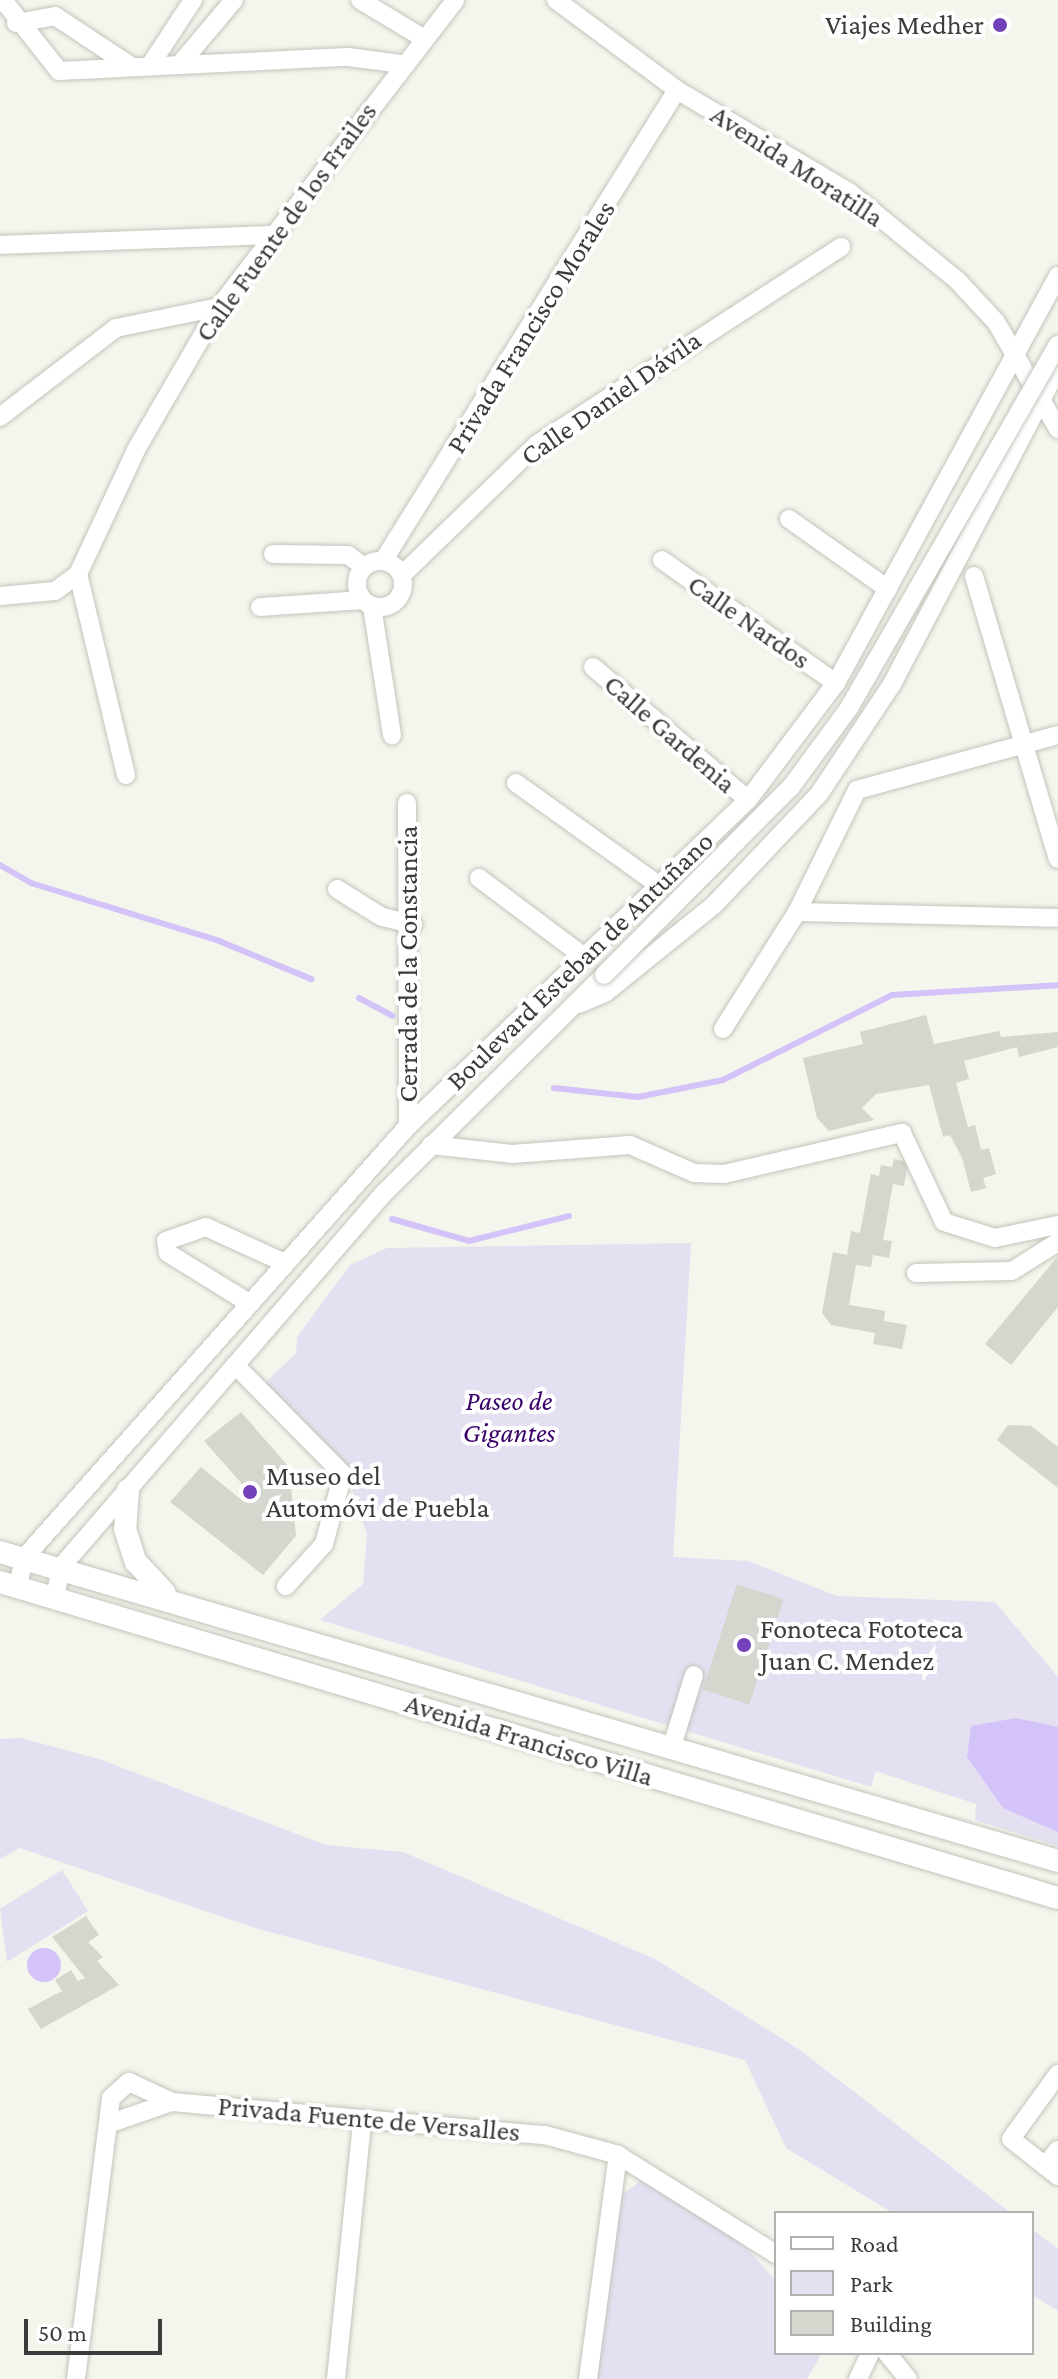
<!DOCTYPE html>
<html>
<head>
<meta charset="utf-8">
<style>
  body { margin:0 }
  #map { position:relative; width:1058px; height:2379px; overflow:hidden; background:#f4f5ec; font-family:"Crimson Pro",serif }
  div>[style] { position:absolute }
  .green>* { inset:0; background:#e5e0f1 }
  .water>* { inset:0; background:#d3c3f8 }
  .round { border-radius:50% }
  .stream>* { height:6px; margin:-3px; padding:0 3px; transform-origin:3px; border-radius:3px; background:#d3c3f8 }
  .building>* { inset:0; background:#d5d6cd; transform-origin:0 0 }
  .roads { filter:drop-shadow(0 0 2px #c3c4bc) drop-shadow(0 0 2px #c3c4bc) }
  .minor>* { height:18px; margin:-9px; padding:0 9px; transform-origin:9px; border-radius:9px; background:#fff }
  .minor>.ring { margin:-9px; padding:0; box-sizing:content-box; background:none; border:18px solid #fff; border-radius:50% }
  .major>* { height:22px; margin:-11px; padding:0 11px; transform-origin:11px; border-radius:11px; background:#fff }
  .bridges { filter:drop-shadow(0 0 2px #c3c4bc) drop-shadow(0 0 2px #c3c4bc) }
  .minor-bridge>* { height:18px; margin:-9px; padding:0 9px; transform-origin:9px; border-radius:9px; background:#fff }
  .dots>* { width:22px; height:22px; translate:-50% -50%; box-sizing:border-box; border:4px solid #fff; border-radius:50% }
  span { translate:-50% -50%; white-space:nowrap; text-align:center; line-height:1.15; -webkit-text-stroke:8px #fff; paint-order:stroke }
  .poi-label { font-size:28px; color:#3b3c39 }
  .right { translate:-100% -50%; text-align:right }
  .left { translate:0 -50%; text-align:left }
  .street-label { font-size:28px; color:#3b3c39 }
  .park-label { font-size:28px; color:#39026b; font-style:italic }
  .legend { position:absolute; left:774px; top:2211px; width:260px; height:144px; box-sizing:border-box; background:#fff; border:2px solid #b1b1b0; margin:0; padding:10px 14px; list-style:none; font-size:24px; color:#3b3c39 }
  .legend li { display:flex; align-items:center; gap:16px; height:40px }
  .legend b { width:40px; border:2px solid #b1b1b0 }
  .scale { position:absolute; left:24px; top:2319px; width:138px; height:36px; box-sizing:border-box; border:4px solid #3b3c39; border-top:0; padding-left:10px; font-size:24px; line-height:28px; white-space:nowrap; color:#3b3c39; -webkit-text-stroke:6px #fff; paint-order:stroke }
</style>
</head>
<body>
<div id="map">
  <div class="green">
    <div style="clip-path:polygon(691px 1243px,673px 1557px,748px 1561px,837px 1596px,995px 1602px,1058px 1677px,1058px 1846px,975px 1820px,976px 1804px,876px 1771px,871px 1787px,320px 1620px,363px 1584px,367px 1535px,349px 1481px,263px 1385px,296px 1353px,297px 1337px,350px 1265px,387px 1248px)"></div>
    <div style="clip-path:polygon(21px 1738px,99px 1759px,326px 1845px,403px 1852px,655px 1959px,800px 2050px,1011px 2213px,893px 2213px,786px 2148px,745px 2060px,255px 1928px,20px 1848px,0 1859px,0 1739px)"></div>
    <div style="clip-path:polygon(62px 1870px,88px 1911px,7px 1962px,0 1909px)"></div>
    <div style="clip-path:polygon(641px 2181px,742px 2243px,776px 2281px,776px 2353px,822px 2353px,807px 2379px,596px 2379px,621px 2195px)"></div>
    <div style="clip-path:polygon(1032px 2229px,1058px 2249px,1058px 2311px,1032px 2295px)"></div>
  </div>
  <div class="water">
    <div style="clip-path:polygon(1016px 1718px,1058px 1727px,1058px 1832px,1003px 1808px,967px 1757px,971px 1726px)"></div>
    <div class="round" style="left:27px;top:1948px;width:34px;height:34px"></div>
  </div>
  <div class="stream">
    <div style="left:0;top:865px;width:36px;rotate:30deg"></div>
    <div style="left:31px;top:883px;width:197px;rotate:17.1deg"></div>
    <div style="left:219px;top:941px;width:100px;rotate:22.4deg"></div>
    <div style="left:359px;top:998px;width:38px;rotate:28deg"></div>
    <div style="left:554px;top:1088px;width:84px;rotate:6.1deg"></div>
    <div style="left:638px;top:1097px;width:87px;rotate:-11.3deg"></div>
    <div style="left:723px;top:1080px;width:189px;rotate:-26.7deg"></div>
    <div style="left:892px;top:995px;width:166px;rotate:-3.4deg"></div>
    <div style="left:392px;top:1219px;width:80px;rotate:15.9deg"></div>
    <div style="left:469px;top:1241px;width:103px;rotate:-14deg"></div>
  </div>
  <div class="building">
    <div style="clip-path:polygon(926px 1015px,934px 1044px,999px 1031px,1001px 1037px,1058px 1032px,1058px 1047px,1019px 1057px,1017px 1047px,964px 1061px,969px 1079px,956px 1083px,968px 1127px,975px 1125px,981px 1150px,989px 1148px,996px 1174px,983px 1178px,986px 1188px,971px 1192px,962px 1158px,950px 1135px,943px 1137px,929px 1085px,876px 1094px,862px 1108px,874px 1120px,829px 1131px,817px 1118px,803px 1058px,863px 1044px,860px 1032px)"></div>
    <div style="clip-path:polygon(894px 1159px,908px 1162px,904px 1186px,893px 1184px,883px 1240px,892px 1241px,889px 1258px,873px 1255px,871px 1267px,856px 1265px,849px 1305px,885px 1311px,884px 1321px,907px 1325px,902px 1349px,873px 1344px,875px 1333px,831px 1325px,822px 1313px,833px 1252px,847px 1255px,851px 1231px,860px 1233px,871px 1174px,879px 1176px,881px 1165px,892px 1167px)"></div>
    <div style="clip-path:polygon(1058px 1256px,1058px 1307px,1011px 1365px,985px 1344px)"></div>
    <div style="clip-path:polygon(241px 1412px,289px 1467px,296px 1536px,263px 1575px,170px 1502px,201px 1467px,243px 1501px,251px 1494px,204px 1441px)"></div>
    <div style="clip-path:polygon(1008px 1425px,1031px 1426px,1058px 1447px,1058px 1488px,997px 1440px)"></div>
    <div style="left:737px;top:1584px;width:49px;height:111px;rotate:18deg"></div>
    <div style="clip-path:polygon(86px 1916px,99px 1935px,88px 1942px,103px 1957px,97px 1961px,119px 1985px,41px 2029px,28px 2009px,62px 1991px,55px 1980px,71px 1970px,78px 1981px,85px 1978px,52px 1937px)"></div>
  </div>
  <div class="roads">
    <div class="minor">
      <div style="left:3px;top:0;width:90px;rotate:51.7deg"></div>
      <div style="left:59px;top:71px;width:289px;rotate:-2.8deg"></div>
      <div style="left:348px;top:57px;width:53px;rotate:7.5deg"></div>
      <div style="left:360px;top:0;width:74px;rotate:31.1deg"></div>
      <div style="left:556px;top:0;width:151px;rotate:36.6deg"></div>
      <div style="left:677px;top:90px;width:200px;rotate:30.7deg"></div>
      <div style="left:849px;top:192px;width:139px;rotate:39.2deg"></div>
      <div style="left:957px;top:280px;width:57px;rotate:47.1deg"></div>
      <div style="left:996px;top:322px;width:124px;rotate:59.9deg"></div>
      <div style="left:16px;top:23px;width:40px;rotate:-10deg"></div>
      <div style="left:55px;top:16px;width:89px;rotate:33.5deg"></div>
      <div style="left:181px;top:63px;width:82px;rotate:-49.9deg"></div>
      <div style="left:151px;top:64px;width:77px;rotate:-56.7deg"></div>
      <div style="left:0;top:245px;width:270px;rotate:-2.1deg"></div>
      <div style="left:0;top:417px;width:146px;rotate:-37.5deg"></div>
      <div style="left:116px;top:328px;width:105px;rotate:-11.5deg"></div>
      <div style="left:789px;top:519px;width:121px;rotate:35.3deg"></div>
      <div style="left:273px;top:554px;width:75px;rotate:0.8deg"></div>
      <div style="left:348px;top:555px;width:20px;rotate:37deg"></div>
      <div style="left:662px;top:560px;width:213px;rotate:35.3deg"></div>
      <div class="ring" style="left:357px;top:561px;width:28px;height:28px"></div>
      <div style="left:383px;top:561px;width:555px;rotate:-58.03deg"></div>
      <div style="left:402px;top:575px;width:187px;rotate:-44.1deg"></div>
      <div style="left:536px;top:445px;width:364px;rotate:-33deg"></div>
      <div style="left:974px;top:576px;width:295px;rotate:73.5deg"></div>
      <div style="left:0;top:596px;width:55px;rotate:-5.2deg"></div>
      <div style="left:55px;top:591px;width:29px;rotate:-36deg"></div>
      <div style="left:372px;top:606px;width:131px;rotate:81.2deg"></div>
      <div style="left:260px;top:607px;width:102px;rotate:-3.9deg"></div>
      <div style="left:593px;top:667px;width:204px;rotate:40.6deg"></div>
      <div style="left:1058px;top:735px;width:208px;rotate:164.7deg"></div>
      <div style="left:857px;top:790px;width:136px;rotate:116.2deg"></div>
      <div style="left:797px;top:912px;width:261px;rotate:1.3deg"></div>
      <div style="left:126px;top:775px;width:207px;rotate:-103.4deg"></div>
      <div style="left:78px;top:574px;width:139px;rotate:-64.9deg"></div>
      <div style="left:137px;top:448px;width:163px;rotate:-59.8deg"></div>
      <div style="left:219px;top:307px;width:387px;rotate:-52.4deg"></div>
      <div style="left:516px;top:783px;width:177px;rotate:35.6deg"></div>
      <div style="left:407px;top:803px;width:323px;rotate:89.8deg"></div>
      <div style="left:479px;top:878px;width:130px;rotate:36.9deg"></div>
      <div style="left:337px;top:889px;width:53px;rotate:31.9deg"></div>
      <div style="left:382px;top:917px;width:32px;rotate:13deg"></div>
      <div style="left:579px;top:1004px;width:28px;rotate:-23deg"></div>
      <div style="left:605px;top:993px;width:140px;rotate:-38.9deg"></div>
      <div style="left:714px;top:905px;width:153px;rotate:-46.6deg"></div>
      <div style="left:819px;top:794px;width:132px;rotate:-56.4deg"></div>
      <div style="left:892px;top:684px;width:357px;rotate:-62.3deg"></div>
      <div style="left:723px;top:1029px;width:138px;rotate:-57.7deg"></div>
      <div style="left:431px;top:1145px;width:81px;rotate:6.3deg"></div>
      <div style="left:512px;top:1154px;width:118px;rotate:-4.4deg"></div>
      <div style="left:630px;top:1145px;width:70px;rotate:23.6deg"></div>
      <div style="left:694px;top:1173px;width:30px;rotate:2deg"></div>
      <div style="left:724px;top:1174px;width:183px;rotate:-13deg"></div>
      <div style="left:902px;top:1133px;width:98px;rotate:64.7deg"></div>
      <div style="left:944px;top:1222px;width:53px;rotate:17.4deg"></div>
      <div style="left:995px;top:1238px;width:64px;rotate:-11.7deg"></div>
      <div style="left:916px;top:1273px;width:96px;rotate:-1.2deg"></div>
      <div style="left:1012px;top:1271px;width:54px;rotate:-32.2deg"></div>
      <div style="left:249px;top:1303px;width:95px;rotate:-148.3deg"></div>
      <div style="left:168px;top:1253px;width:12px;rotate:-99deg"></div>
      <div style="left:166px;top:1241px;width:42px;rotate:-19.3deg"></div>
      <div style="left:206px;top:1227px;width:87px;rotate:24.5deg"></div>
      <div style="left:235px;top:1365px;width:153px;rotate:45.3deg"></div>
      <div style="left:343px;top:1474px;width:73px;rotate:105.2deg"></div>
      <div style="left:324px;top:1544px;width:57px;rotate:132.1deg"></div>
      <div style="left:18px;top:1586px;width:29px;rotate:-78deg"></div>
      <div style="left:24px;top:1558px;width:578px;rotate:-48.37deg"></div>
      <div style="left:408px;top:1126px;width:471px;rotate:-43.8deg"></div>
      <div style="left:748px;top:800px;width:146px;rotate:-53.1deg"></div>
      <div style="left:836px;top:683px;width:464px;rotate:-61.4deg"></div>
      <div style="left:55px;top:1598px;width:32px;rotate:-79deg"></div>
      <div style="left:61px;top:1567px;width:493px;rotate:-49.2deg"></div>
      <div style="left:383px;top:1194px;width:311px;rotate:-44.7deg"></div>
      <div style="left:672px;top:1746px;width:74px;rotate:-72.8deg"></div>
      <div style="left:1058px;top:2074px;width:80px;rotate:125.9deg"></div>
      <div style="left:1011px;top:2139px;width:60px;rotate:38.2deg"></div>
      <div style="left:108px;top:2124px;width:68px;rotate:-19deg"></div>
      <div style="left:172px;top:2102px;width:374px;rotate:5.1deg"></div>
      <div style="left:545px;top:2135px;width:76px;rotate:15.3deg"></div>
      <div style="left:618px;top:2155px;width:186px;rotate:32.1deg"></div>
      <div style="left:1045px;top:2166px;width:21px;rotate:-51deg"></div>
      <div style="left:887px;top:2353px;width:33px;rotate:51deg"></div>
      <div style="left:76px;top:2379px;width:283px;rotate:-82.9deg"></div>
      <div style="left:111px;top:2098px;width:24px;rotate:-42deg"></div>
      <div style="left:129px;top:2082px;width:47px;rotate:24.9deg"></div>
      <div style="left:336px;top:2379px;width:257px;rotate:-84.2deg"></div>
      <div style="left:588px;top:2379px;width:226px;rotate:-82.4deg"></div>
      <div style="left:858px;top:2379px;width:29px;rotate:-65deg"></div>
    </div>
    <div class="major">
      <div style="left:128px;top:1490px;width:39px;rotate:94deg"></div>
      <div style="left:125px;top:1529px;width:35px;rotate:72deg"></div>
      <div style="left:136px;top:1562px;width:42px;rotate:46.9deg"></div>
      <div style="left:0;top:1552px;width:1102px;rotate:16.28deg"></div>
      <div style="left:0;top:1582px;width:1104px;rotate:16.63deg"></div>
    </div>
  </div>
  <div class="bridges">
    <div class="minor-bridge">
      <div style="left:604px;top:975px;width:265px;rotate:-45.2deg"></div>
      <div style="left:791px;top:787px;width:98px;rotate:-53.7deg"></div>
      <div style="left:849px;top:708px;width:419px;rotate:-60.1deg"></div>
    </div>
  </div>
  <div class="dots">
    <div style="left:1000px;top:25px;background:#7341b9"></div>
    <div style="left:250px;top:1492px;background:#7341b9"></div>
    <div style="left:744px;top:1645px;background:#7341b9"></div>
  </div>
  <div class="poi-label">
    <span class="right" style="left:984px;top:25px">Viajes Medher</span>
    <span class="left" style="left:266px;top:1492px">Museo del<br>Automóvi de Puebla</span>
    <span class="left" style="left:760px;top:1645px">Fonoteca Fototeca<br>Juan C. Mendez</span>
  </div>
  <div class="street-label">
    <span style="left:797px;top:166px;rotate:33deg">Avenida Moratilla</span>
    <span style="left:286px;top:222px;rotate:-54deg">Calle Fuente de los Frailes</span>
    <span style="left:531px;top:327px;rotate:-58deg">Privada Francisco Morales</span>
    <span style="left:611px;top:398px;rotate:-35deg">Calle Daniel Dávila</span>
    <span style="left:749px;top:622px;rotate:35deg">Calle Nardos</span>
    <span style="left:670px;top:734px;rotate:41deg">Calle Gardenia</span>
    <span style="left:580px;top:961px;rotate:-44deg">Boulevard Esteban de Antuñano</span>
    <span style="left:408px;top:964px;rotate:-90deg">Cerrada de la Constancia</span>
    <span style="left:529px;top:1740px;rotate:17deg">Avenida Francisco Villa</span>
    <span style="left:369px;top:2119px;rotate:5deg">Privada Fuente de Versalles</span>
  </div>
  <div class="park-label">
    <span style="left:509px;top:1417px">Paseo de<br>Gigantes</span>
  </div>
  <ul class="legend">
  <li><b style="height:10px;background:#fff"></b>Road</li>
  <li><b style="height:22px;background:#e5e0f1"></b>Park</li>
  <li><b style="height:22px;background:#d5d6cd"></b>Building</li>
  </ul>
  <div class="scale">50 m</div>
</div>
</body>
</html>
